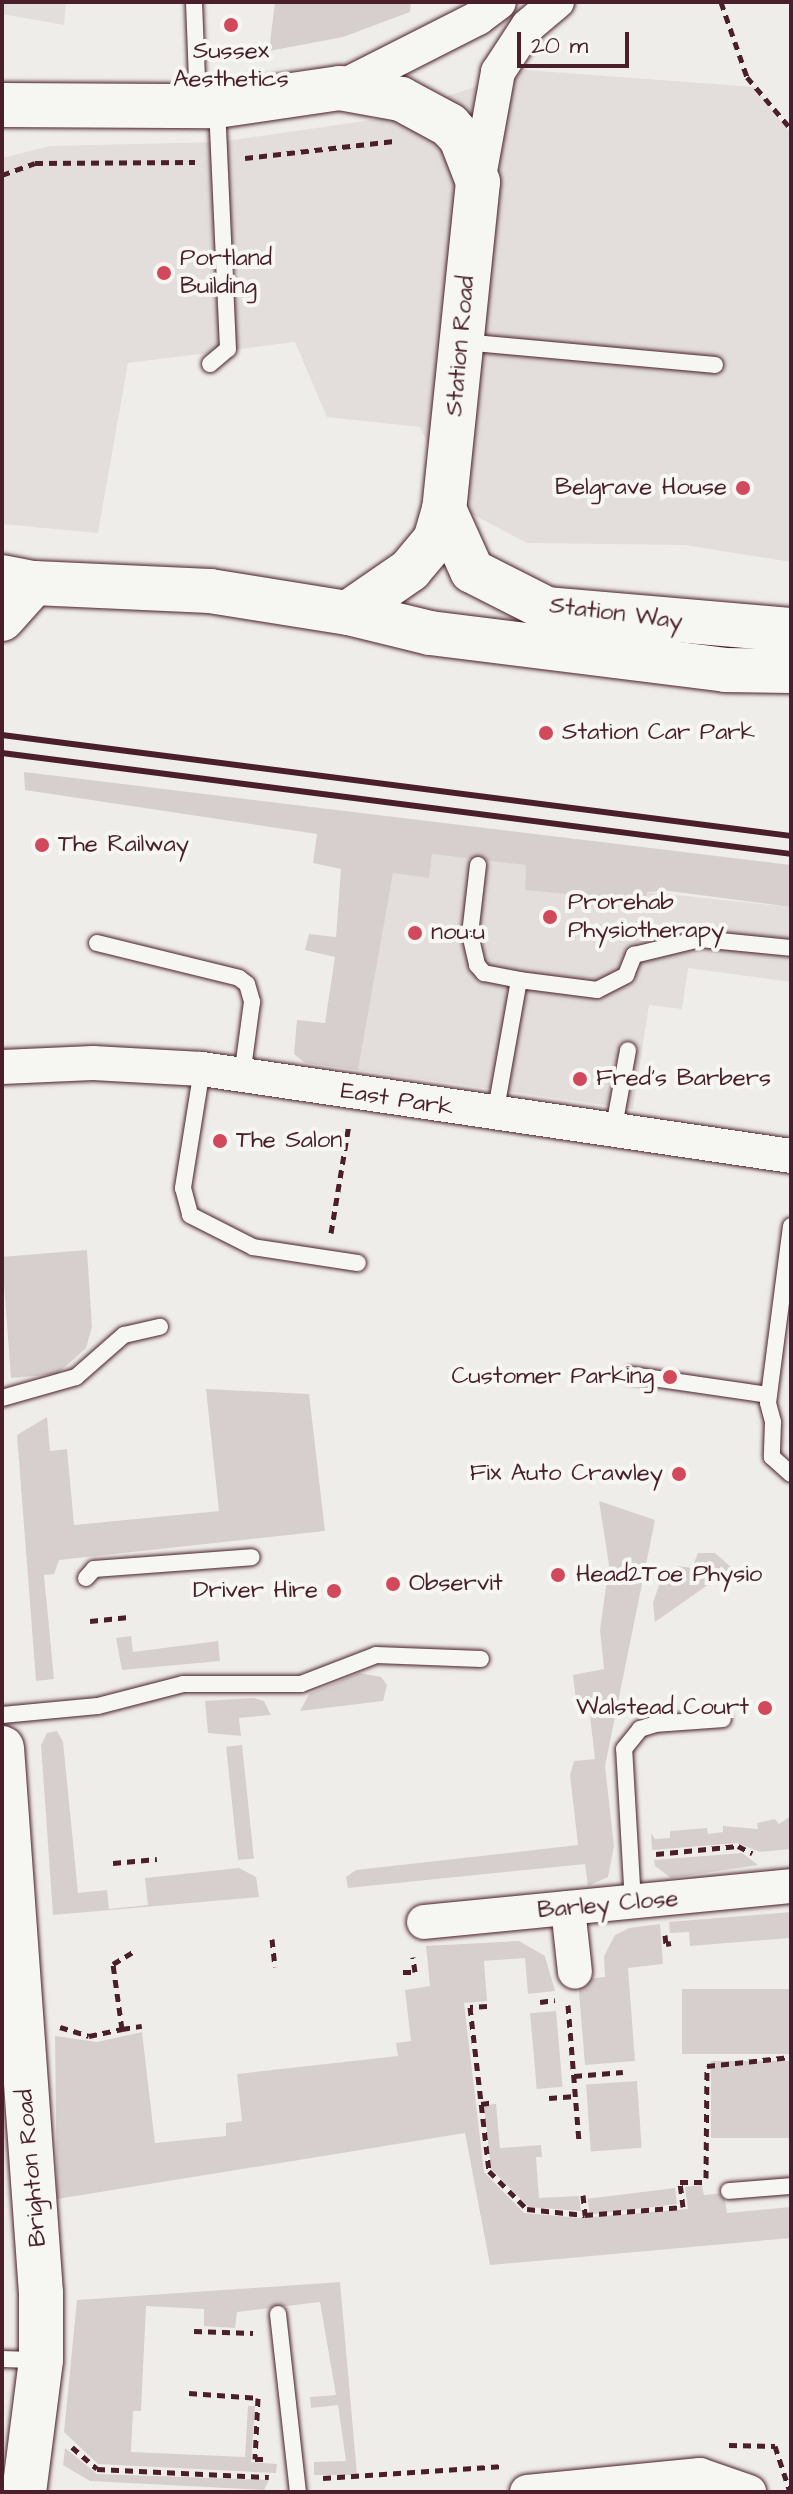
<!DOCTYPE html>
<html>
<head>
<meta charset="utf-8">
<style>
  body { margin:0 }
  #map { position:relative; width:793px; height:2494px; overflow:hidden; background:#efedea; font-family:"Architects Daughter",sans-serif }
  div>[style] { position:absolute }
  .built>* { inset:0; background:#e3dedc }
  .green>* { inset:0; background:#d7cfce; transform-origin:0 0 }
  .path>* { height:5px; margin-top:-2.5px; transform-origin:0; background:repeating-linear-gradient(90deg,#4a1f2b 0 8px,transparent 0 14px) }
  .roads { filter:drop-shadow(0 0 2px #4a1f2b) drop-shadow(0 0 2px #4a1f2b) }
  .service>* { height:16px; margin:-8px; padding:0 8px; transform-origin:8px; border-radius:8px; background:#f6f6f2 }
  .minor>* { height:34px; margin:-17px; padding:0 17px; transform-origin:17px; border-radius:17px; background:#f6f6f2 }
  .primary>* { height:44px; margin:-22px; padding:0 22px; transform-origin:22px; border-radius:22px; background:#f6f6f2 }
  .rail>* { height:6px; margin:-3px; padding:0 3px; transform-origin:3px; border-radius:3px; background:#4a1f2b }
  .dots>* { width:22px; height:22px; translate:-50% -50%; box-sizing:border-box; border:4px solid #f6f6f2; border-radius:50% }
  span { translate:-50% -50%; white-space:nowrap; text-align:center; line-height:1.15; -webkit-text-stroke:8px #f6f6f2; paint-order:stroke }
  .poi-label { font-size:24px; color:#4a1f2b }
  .left { translate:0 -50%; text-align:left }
  .right { translate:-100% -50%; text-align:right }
  .street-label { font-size:24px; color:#4a1f2b }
  .frame { position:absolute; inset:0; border:4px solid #4a1f2b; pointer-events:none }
  .scale { position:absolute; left:517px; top:32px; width:112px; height:36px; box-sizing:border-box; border:4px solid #4a1f2b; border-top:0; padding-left:10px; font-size:24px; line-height:28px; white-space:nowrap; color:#4a1f2b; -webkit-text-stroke:6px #f6f6f2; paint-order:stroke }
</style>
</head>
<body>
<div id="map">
  <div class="built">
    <div style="clip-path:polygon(2px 2px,66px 2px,64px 25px,2px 14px)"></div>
    <div style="clip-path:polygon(526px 70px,755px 87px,791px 134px,791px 562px,685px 545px,527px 543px,462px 509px,420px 427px,327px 417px,295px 342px,128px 363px,98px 533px,2px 524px,2px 158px,50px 146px,219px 142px,378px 119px)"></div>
    <div style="clip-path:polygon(397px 846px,648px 875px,647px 892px,791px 907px,791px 982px,688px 968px,682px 1009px,649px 1005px,633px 1109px,358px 1070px)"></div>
  </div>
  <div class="green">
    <div style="clip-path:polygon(275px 2px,411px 2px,410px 12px,343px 37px,269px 51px)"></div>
    <div style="clip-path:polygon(24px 772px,791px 865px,791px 907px,669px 891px,647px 892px,646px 898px,609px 898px,525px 890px,526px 865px,432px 854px,429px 878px,393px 873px,358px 1070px,305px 1063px,294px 1054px,297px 1020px,325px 1023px,335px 957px,305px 950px,309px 934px,336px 937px,341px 869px,313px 863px,317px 834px,25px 790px)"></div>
    <div style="clip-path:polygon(87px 1250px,92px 1327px,86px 1348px,57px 1374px,11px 1378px,2px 1257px)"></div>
    <div style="clip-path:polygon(206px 1389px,309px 1394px,325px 1531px,59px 1560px,54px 1574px,44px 1575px,54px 1679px,36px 1681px,17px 1435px,47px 1417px,50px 1451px,67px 1449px,74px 1525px,219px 1511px)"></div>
    <div style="clip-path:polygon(599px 1501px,655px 1520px,605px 1766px,614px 1846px,608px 1877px,588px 1886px,585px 1864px,348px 1888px,346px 1877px,356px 1870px,578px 1845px,570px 1775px,574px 1761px,595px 1759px,588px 1699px,576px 1700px,573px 1675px,604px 1669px,600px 1630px,609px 1565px)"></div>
    <div style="clip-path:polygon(698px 1553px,715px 1553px,732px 1568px,655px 1622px,653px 1603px,661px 1579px,677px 1566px,692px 1568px)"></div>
    <div style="clip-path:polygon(131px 1636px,133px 1652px,218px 1641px,220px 1661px,122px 1670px,116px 1638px)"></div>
    <div style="clip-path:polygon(359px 1673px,381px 1677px,387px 1685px,383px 1701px,300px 1711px,309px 1694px)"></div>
    <div style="clip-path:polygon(254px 1698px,264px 1701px,271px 1715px,239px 1718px,241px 1736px,208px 1733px,205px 1701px)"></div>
    <div style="clip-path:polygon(57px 1731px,63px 1742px,78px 1893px,107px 1890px,109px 1909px,148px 1905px,145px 1878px,239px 1868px,256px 1877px,259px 1897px,53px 1915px,41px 1745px,47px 1733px)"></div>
    <div style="left:242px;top:1745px;width:114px;height:16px;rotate:84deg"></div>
    <div style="clip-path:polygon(791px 1808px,791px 1849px,760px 1852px,737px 1843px,652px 1850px,651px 1833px,655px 1839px,670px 1838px,670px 1831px,707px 1828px,708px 1834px,723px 1832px,723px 1826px,758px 1829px,757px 1823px,775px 1819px,779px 1824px,791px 1816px)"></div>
    <div style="clip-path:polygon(742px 1853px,758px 1865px,671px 1878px,655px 1866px,654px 1860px)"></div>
    <div style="clip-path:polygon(791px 1912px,790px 1938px,690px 1946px,689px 1932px,670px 1933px,669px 1922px)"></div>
    <div style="clip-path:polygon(660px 1924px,663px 1964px,628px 1968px,635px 2061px,585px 2065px,578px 1980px,605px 1977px,604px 1956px,615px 1935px,629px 1928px)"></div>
    <div style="clip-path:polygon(519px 1941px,545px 1956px,555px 1991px,528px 1994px,525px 1958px,484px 1961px,487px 2001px,464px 2003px,484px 2172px,524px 2213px,581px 2218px,688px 2209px,685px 2187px,702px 2185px,704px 2195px,724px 2193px,727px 2213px,791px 2207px,791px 2238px,490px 2265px,465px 2133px,57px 2199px,55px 2036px,97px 2042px,142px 2032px,155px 2143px,226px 2136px,226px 2123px,242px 2121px,237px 2074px,398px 2056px,396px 2043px,411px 2041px,405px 1990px,430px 1986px,426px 1946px)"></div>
    <div style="left:791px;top:1989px;width:65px;height:109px;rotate:90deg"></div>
    <div style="left:556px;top:2011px;width:76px;height:26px;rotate:85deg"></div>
    <div style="left:791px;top:2061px;width:77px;height:80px;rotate:90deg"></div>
    <div style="left:637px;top:2081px;width:67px;height:51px;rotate:86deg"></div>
    <div style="clip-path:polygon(496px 2104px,500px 2148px,541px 2145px,542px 2157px,536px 2157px,539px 2198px,579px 2196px,581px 2211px,529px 2207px,491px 2169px,484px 2105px)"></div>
    <div style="left:675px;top:2188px;width:16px;height:88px;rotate:83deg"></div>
    <div style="clip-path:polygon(340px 2282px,357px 2475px,314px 2475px,314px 2462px,346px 2461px,338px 2405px,311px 2408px,310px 2397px,336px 2395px,320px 2302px,237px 2312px,235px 2328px,204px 2326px,204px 2309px,146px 2306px,141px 2411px,133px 2411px,131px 2452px,245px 2457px,248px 2406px,255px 2406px,251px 2462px,277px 2464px,276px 2473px,98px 2464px,64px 2432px,77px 2300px)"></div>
    <div style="clip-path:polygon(65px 2448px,97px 2474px,269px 2480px,264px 2490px,90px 2481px,63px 2465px)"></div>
  </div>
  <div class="path">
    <div style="left:721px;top:2px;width:79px;rotate:70.9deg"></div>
    <div style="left:747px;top:77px;width:68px;rotate:49.8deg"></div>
    <div style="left:245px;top:158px;width:150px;rotate:-6.5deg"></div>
    <div style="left:2px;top:175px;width:35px;rotate:-20deg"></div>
    <div style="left:35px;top:163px;width:160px;rotate:-0.4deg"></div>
    <div style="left:331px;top:1233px;width:110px;rotate:-80.6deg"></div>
    <div style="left:90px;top:1621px;width:39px;rotate:-6deg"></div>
    <div style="left:656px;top:1854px;width:82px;rotate:-5.6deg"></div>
    <div style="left:738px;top:1846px;width:16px;rotate:27deg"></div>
    <div style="left:113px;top:1863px;width:44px;rotate:-5.2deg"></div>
    <div style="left:665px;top:1935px;width:9px;rotate:84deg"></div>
    <div style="left:666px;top:1944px;width:5px;rotate:-11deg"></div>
    <div style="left:272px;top:1939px;width:28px;rotate:84deg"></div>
    <div style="left:403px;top:1972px;width:12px"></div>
    <div style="left:415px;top:1972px;width:15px;rotate:-98deg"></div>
    <div style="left:540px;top:2002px;width:15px;rotate:-8deg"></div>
    <div style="left:568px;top:2005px;width:138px;rotate:85.4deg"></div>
    <div style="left:487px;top:2006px;width:17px;rotate:177deg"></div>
    <div style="left:470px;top:2007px;width:165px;rotate:83.4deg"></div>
    <div style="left:489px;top:2171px;width:54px;rotate:45deg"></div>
    <div style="left:527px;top:2209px;width:58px;rotate:5.9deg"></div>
    <div style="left:60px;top:2027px;width:30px;rotate:17deg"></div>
    <div style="left:89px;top:2036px;width:34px;rotate:-12deg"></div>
    <div style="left:122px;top:2029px;width:66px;rotate:-97.9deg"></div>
    <div style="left:113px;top:1964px;width:23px;rotate:-31deg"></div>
    <div style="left:122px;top:2029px;width:20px;rotate:-9deg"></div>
    <div style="left:574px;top:2076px;width:49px;rotate:-4.7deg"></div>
    <div style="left:549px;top:2098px;width:27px;rotate:-4deg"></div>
    <div style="left:481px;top:2104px;width:14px;rotate:-8deg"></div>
    <div style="left:706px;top:2178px;width:112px;rotate:-89.5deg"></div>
    <div style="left:707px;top:2066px;width:84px;rotate:-6.1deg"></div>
    <div style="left:583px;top:2195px;width:20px;rotate:84deg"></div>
    <div style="left:585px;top:2215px;width:98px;rotate:-4.7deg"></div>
    <div style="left:683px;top:2207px;width:25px;rotate:-97deg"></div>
    <div style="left:680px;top:2182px;width:26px"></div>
    <div style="left:194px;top:2331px;width:59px;rotate:1.9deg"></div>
    <div style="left:189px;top:2393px;width:69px;rotate:4.1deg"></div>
    <div style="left:258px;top:2398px;width:61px;rotate:92.8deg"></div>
    <div style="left:255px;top:2459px;width:12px"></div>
    <div style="left:729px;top:2445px;width:46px;rotate:1.2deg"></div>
    <div style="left:775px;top:2446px;width:48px;rotate:71.9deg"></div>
    <div style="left:72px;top:2447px;width:33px;rotate:41deg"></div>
    <div style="left:97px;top:2469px;width:172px;rotate:2.7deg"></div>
    <div style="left:323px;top:2478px;width:181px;rotate:-3.8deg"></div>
  </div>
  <div class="roads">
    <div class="service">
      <div style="left:194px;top:2px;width:103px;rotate:87.8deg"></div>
      <div style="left:463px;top:342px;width:253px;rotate:5.2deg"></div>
      <div style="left:210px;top:364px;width:23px;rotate:-40deg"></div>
      <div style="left:228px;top:349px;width:243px;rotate:-92.6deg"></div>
      <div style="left:478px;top:865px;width:69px;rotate:96.6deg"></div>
      <div style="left:470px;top:934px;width:32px;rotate:77deg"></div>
      <div style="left:477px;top:965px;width:11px;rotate:49deg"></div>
      <div style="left:484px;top:973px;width:36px;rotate:11deg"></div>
      <div style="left:519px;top:980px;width:137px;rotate:100.1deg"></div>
      <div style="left:97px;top:943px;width:146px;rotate:13.8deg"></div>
      <div style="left:239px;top:978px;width:10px;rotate:37deg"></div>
      <div style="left:247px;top:984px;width:19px;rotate:74deg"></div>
      <div style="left:252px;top:1002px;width:75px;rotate:97.7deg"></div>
      <div style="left:519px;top:980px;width:79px;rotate:7.3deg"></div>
      <div style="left:597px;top:990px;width:33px;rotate:-27deg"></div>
      <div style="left:626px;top:975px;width:22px;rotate:-68deg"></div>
      <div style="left:634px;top:955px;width:68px;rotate:-13.6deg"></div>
      <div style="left:700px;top:939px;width:91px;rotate:5.6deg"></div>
      <div style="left:202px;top:1069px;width:121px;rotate:99.1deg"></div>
      <div style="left:183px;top:1188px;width:28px;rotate:75deg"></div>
      <div style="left:190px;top:1215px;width:71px;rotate:26.9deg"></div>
      <div style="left:253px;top:1247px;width:106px;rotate:8.7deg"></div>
      <div style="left:613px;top:1132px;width:83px;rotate:-79.6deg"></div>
      <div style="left:791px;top:1226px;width:178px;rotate:97.4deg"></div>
      <div style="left:768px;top:1403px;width:20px;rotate:75deg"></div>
      <div style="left:773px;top:1422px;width:35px;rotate:92deg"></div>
      <div style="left:772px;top:1457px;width:25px;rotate:42deg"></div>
      <div style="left:632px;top:1375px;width:138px;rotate:8.3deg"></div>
      <div style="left:2px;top:1398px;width:77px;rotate:-15.8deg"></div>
      <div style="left:76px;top:1377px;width:64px;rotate:-41.2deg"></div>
      <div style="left:124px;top:1335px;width:37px;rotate:-13deg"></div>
      <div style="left:86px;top:1578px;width:12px;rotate:-48deg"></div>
      <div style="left:94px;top:1569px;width:158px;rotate:-4.3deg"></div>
      <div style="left:2px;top:1715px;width:96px;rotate:-5.4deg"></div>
      <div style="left:98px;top:1706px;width:88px;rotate:-14.5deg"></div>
      <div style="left:183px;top:1684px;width:118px"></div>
      <div style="left:301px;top:1684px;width:80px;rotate:-21.1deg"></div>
      <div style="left:376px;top:1655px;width:105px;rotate:2.2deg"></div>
      <div style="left:633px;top:1903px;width:154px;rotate:-93.3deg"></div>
      <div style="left:624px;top:1749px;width:26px;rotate:-51deg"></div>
      <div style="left:640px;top:1729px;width:16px;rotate:-18deg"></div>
      <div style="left:655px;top:1724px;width:68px;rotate:-4.2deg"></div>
      <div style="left:729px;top:2191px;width:62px;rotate:-4.6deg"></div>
      <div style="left:278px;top:2314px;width:179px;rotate:83.6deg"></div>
      <div style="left:2px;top:2359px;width:37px;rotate:2deg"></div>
    </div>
    <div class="minor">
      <div style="left:340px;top:88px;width:155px;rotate:-26.9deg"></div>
      <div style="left:478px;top:18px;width:26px;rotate:-37deg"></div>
      <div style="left:478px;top:182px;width:112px;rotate:-79.7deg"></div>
      <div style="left:498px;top:72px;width:55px;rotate:-56.9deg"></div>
      <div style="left:528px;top:26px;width:38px;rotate:-40deg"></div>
      <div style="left:2px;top:1067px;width:91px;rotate:-2.5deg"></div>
      <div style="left:93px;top:1063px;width:109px;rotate:3.2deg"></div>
      <div style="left:202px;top:1069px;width:595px;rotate:8.4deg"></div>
      <div style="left:568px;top:1908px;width:64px;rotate:83.8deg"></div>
      <div style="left:424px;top:1922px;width:369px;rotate:-5.6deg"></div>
      <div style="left:527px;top:2492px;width:174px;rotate:-5.6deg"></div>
      <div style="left:700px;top:2475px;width:52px;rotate:19.1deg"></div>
    </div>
    <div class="primary">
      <div style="left:2px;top:105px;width:215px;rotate:0.3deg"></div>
      <div style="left:217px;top:106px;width:124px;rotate:-8.3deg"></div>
      <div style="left:340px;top:88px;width:62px;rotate:10.2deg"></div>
      <div style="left:401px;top:99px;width:55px;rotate:28.4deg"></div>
      <div style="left:449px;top:125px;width:18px;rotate:47deg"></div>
      <div style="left:461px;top:138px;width:47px;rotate:68.9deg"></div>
      <div style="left:478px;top:182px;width:329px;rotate:95.9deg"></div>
      <div style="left:444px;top:509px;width:32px;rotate:106deg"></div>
      <div style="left:435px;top:540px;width:39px;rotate:130deg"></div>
      <div style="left:410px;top:570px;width:75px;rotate:145.3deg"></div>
      <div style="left:444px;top:509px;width:68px;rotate:65.7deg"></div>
      <div style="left:472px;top:571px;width:84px;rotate:26.9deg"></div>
      <div style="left:547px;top:609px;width:245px;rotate:4.9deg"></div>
      <div style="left:2px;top:577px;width:33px;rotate:11deg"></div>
      <div style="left:34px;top:583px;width:176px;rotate:2.6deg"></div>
      <div style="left:210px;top:591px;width:140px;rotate:9.1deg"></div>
      <div style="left:348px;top:613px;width:84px;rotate:13.7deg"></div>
      <div style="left:430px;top:633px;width:297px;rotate:7.1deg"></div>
      <div style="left:725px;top:670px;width:66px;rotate:0.9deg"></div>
      <div style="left:2px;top:619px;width:48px;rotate:-48.4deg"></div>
      <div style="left:2px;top:1748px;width:546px;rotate:85.91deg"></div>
      <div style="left:41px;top:2293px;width:67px;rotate:90deg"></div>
      <div style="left:41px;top:2360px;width:133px;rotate:97.3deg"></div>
    </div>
  </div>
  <div class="rail">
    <div style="left:2px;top:735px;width:795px;rotate:7.29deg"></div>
    <div style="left:2px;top:753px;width:795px;rotate:7.29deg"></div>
  </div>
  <div class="dots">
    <div style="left:231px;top:25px;background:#d1495b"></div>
    <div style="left:164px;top:273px;background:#d1495b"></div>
    <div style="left:743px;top:488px;background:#d1495b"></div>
    <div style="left:546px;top:733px;background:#d1495b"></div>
    <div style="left:42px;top:845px;background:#d1495b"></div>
    <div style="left:550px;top:917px;background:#d1495b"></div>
    <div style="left:415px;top:933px;background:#d1495b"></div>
    <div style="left:580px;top:1079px;background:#d1495b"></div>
    <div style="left:220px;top:1141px;background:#d1495b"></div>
    <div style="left:670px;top:1377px;background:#d1495b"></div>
    <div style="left:679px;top:1474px;background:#d1495b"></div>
    <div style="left:558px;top:1575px;background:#d1495b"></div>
    <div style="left:393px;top:1584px;background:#d1495b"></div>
    <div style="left:334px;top:1591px;background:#d1495b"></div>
    <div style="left:765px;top:1708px;background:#d1495b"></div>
  </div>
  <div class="poi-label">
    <span style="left:231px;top:66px">Sussex<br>Aesthetics</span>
    <span class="left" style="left:180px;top:273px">Portland<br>Building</span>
    <span class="right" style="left:727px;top:488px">Belgrave House</span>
    <span class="left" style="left:562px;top:733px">Station Car Park</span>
    <span class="left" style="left:58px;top:845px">The Railway</span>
    <span class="left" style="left:568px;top:917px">Prorehab<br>Physiotherapy</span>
    <span class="left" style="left:431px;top:933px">nou:u</span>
    <span class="left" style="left:596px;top:1079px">Fred's Barbers</span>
    <span class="left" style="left:236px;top:1141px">The Salon</span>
    <span class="right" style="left:654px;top:1377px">Customer Parking</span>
    <span class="right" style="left:663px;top:1474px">Fix Auto Crawley</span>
    <span class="left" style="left:576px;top:1575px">Head2Toe Physio</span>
    <span class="left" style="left:409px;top:1584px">Observit</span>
    <span class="right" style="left:318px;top:1591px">Driver Hire</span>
    <span class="right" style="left:749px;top:1708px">Walstead Court</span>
  </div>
  <div class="street-label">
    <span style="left:461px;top:346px;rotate:-85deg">Station Road</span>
    <span style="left:616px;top:614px;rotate:7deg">Station Way</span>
    <span style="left:397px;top:1100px;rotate:9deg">East Park</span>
    <span style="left:608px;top:1905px;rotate:-5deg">Barley Close</span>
    <span style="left:32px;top:2168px;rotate:-95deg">Brighton Road</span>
  </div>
  <div class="frame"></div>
  <div class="scale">20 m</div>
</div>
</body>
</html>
